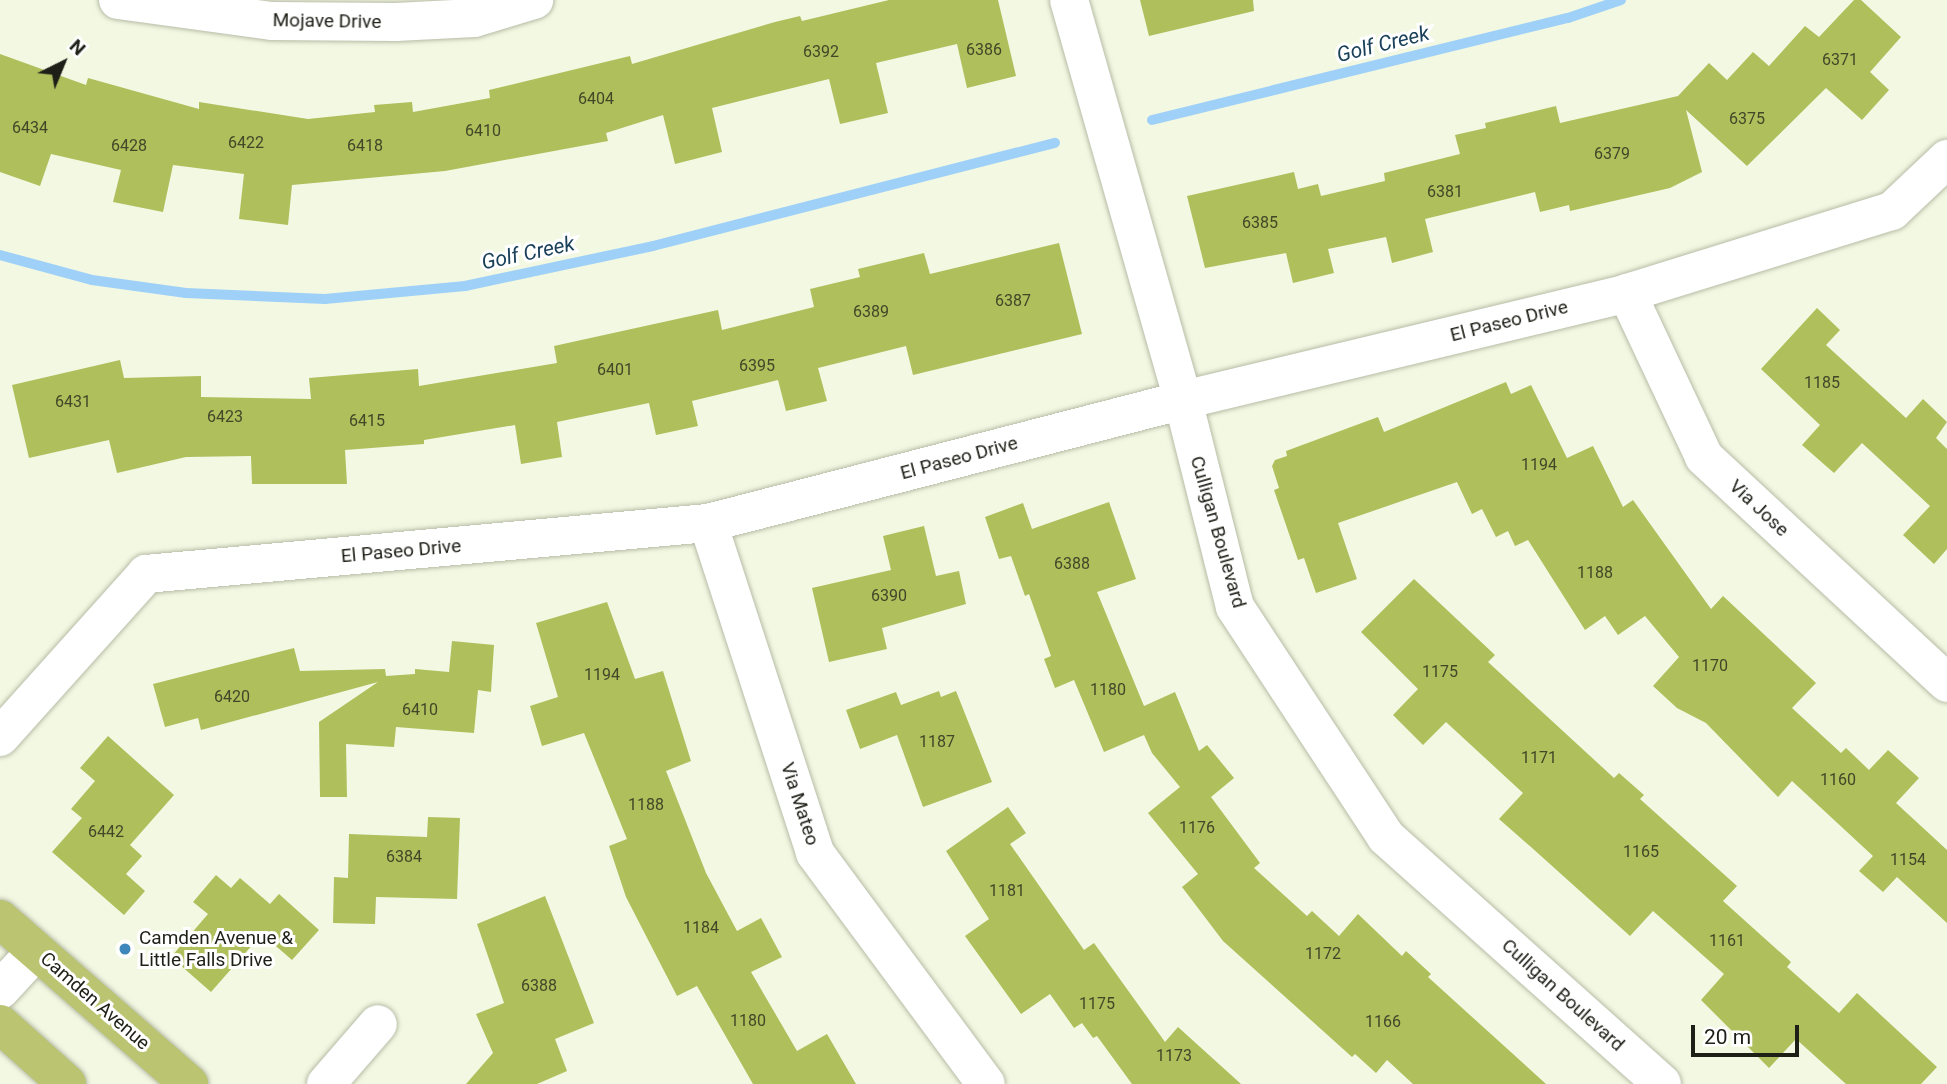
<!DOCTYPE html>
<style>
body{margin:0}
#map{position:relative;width:1947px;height:1084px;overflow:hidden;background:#f3f8e2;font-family:Roboto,sans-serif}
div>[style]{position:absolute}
.stream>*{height:10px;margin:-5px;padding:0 5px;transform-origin:5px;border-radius:5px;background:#9fd1f8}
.building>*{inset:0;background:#aebf5c}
.roads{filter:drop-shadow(0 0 2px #b7bca7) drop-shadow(0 0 2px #b7bca7)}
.minor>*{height:38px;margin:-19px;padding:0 19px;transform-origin:19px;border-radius:19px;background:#fff}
.major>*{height:38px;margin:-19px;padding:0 19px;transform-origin:19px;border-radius:19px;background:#bac471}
.dots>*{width:19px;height:19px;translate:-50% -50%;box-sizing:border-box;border:4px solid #fff;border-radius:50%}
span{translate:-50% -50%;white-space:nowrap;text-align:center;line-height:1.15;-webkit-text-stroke:6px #fff;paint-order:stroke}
.number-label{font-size:16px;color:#424728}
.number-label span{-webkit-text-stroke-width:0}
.street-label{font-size:19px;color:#1e1f17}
.poi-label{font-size:19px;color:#1e1f17}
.left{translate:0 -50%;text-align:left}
.water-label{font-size:21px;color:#1a405a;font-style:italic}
.north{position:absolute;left:28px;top:28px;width:70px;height:70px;-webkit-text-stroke:5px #fff;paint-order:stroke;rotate:43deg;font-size:19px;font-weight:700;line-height:28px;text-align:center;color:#1e1f17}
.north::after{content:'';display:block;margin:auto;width:24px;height:32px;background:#1e1f17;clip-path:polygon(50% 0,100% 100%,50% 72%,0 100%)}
.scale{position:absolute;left:1691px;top:1025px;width:108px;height:32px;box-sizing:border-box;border:4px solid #1e1f17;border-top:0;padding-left:9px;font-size:21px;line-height:24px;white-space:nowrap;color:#1e1f17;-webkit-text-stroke:5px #fff;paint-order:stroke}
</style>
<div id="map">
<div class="stream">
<div style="left:1152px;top:120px;width:428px;rotate:-13.8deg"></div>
<div style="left:1568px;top:18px;width:56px;rotate:-18.8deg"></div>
<div style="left:0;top:255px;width:95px;rotate:15.2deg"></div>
<div style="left:92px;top:280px;width:95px;rotate:7.9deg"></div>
<div style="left:186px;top:293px;width:139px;rotate:2.5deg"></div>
<div style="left:325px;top:299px;width:141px;rotate:-5.3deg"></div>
<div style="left:465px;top:286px;width:192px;rotate:-12deg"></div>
<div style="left:653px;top:246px;width:415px;rotate:-14.4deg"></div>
</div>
<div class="building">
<div style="clip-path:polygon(889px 0,998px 0,1016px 76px,967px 88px,957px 44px,876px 63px,888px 113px,840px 124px,829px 79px,712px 108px,722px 152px,675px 164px,663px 115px,606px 133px,608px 141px,445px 171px,292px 185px,288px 225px,239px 219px,244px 174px,173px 165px,163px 212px,113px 202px,121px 170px,51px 154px,40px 186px,0 172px,0 54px,86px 85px,88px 78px,199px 109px,199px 102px,308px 119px,375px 112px,374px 105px,412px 102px,413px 112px,490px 98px,489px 90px,630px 56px,632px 64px,775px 22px,800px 16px,802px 21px)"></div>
<div style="clip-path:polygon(1140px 0,1253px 0,1254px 11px,1149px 36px)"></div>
<div style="clip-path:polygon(1854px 0,1861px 0,1901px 37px,1870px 72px,1889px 90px,1862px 120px,1826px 88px,1747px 166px,1686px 110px,1702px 172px,1670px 188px,1570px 211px,1569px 205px,1540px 212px,1535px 192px,1425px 219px,1433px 252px,1392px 263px,1386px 237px,1328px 249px,1334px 273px,1293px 283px,1286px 253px,1205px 268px,1187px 196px,1294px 172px,1298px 189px,1318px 184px,1321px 196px,1385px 181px,1384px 173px,1460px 154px,1455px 135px,1486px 128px,1485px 123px,1556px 106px,1560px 123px,1678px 96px,1709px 63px,1727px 80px,1753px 52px,1769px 66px,1805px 26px,1819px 37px)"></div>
<div style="clip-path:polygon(1059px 243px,1082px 334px,913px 375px,906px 346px,818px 368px,827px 401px,786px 411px,778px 380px,692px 401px,698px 426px,656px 435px,649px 403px,557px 422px,562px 457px,521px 464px,515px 425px,424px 440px,424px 444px,345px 450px,347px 484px,252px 484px,251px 456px,186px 457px,117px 473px,109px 440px,29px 458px,12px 385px,120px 360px,124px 378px,201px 376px,201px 397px,311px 399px,309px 378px,418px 369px,419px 386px,557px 363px,554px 346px,718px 310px,722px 330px,814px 307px,810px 289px,860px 277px,858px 269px,924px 253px,930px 274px)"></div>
<div style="clip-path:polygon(1817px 308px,1840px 330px,1826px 345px,1906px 418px,1923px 399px,1947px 422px,1936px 438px,1947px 449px,1947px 549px,1934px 564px,1903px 535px,1930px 506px,1862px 443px,1834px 473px,1802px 445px,1820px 425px,1761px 369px)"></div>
<div style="clip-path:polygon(1506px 382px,1511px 394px,1531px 385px,1567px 458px,1593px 446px,1623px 507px,1633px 500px,1711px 609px,1723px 596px,1816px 683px,1792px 708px,1841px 753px,1846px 748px,1869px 770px,1888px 750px,1919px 778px,1896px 803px,1947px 850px,1947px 923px,1897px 877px,1883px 892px,1859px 871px,1873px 856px,1792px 781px,1778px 797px,1706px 723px,1677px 708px,1653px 686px,1679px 657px,1645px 616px,1618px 635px,1605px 616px,1585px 630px,1528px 540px,1515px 546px,1508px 531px,1496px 537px,1482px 509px,1472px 514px,1457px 482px,1338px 523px,1357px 579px,1316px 593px,1304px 558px,1298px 560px,1274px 490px,1279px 488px,1272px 466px,1275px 460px,1287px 456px,1286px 451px,1378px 417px,1384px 432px)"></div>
<div style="clip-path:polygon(1109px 502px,1136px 579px,1097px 592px,1144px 706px,1175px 692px,1199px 751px,1207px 745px,1234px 778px,1211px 797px,1260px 863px,1254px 868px,1307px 916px,1312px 911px,1339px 936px,1358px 914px,1402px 956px,1406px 951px,1431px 974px,1428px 977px,1546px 1084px,1413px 1084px,1387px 1060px,1376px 1073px,1355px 1054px,1352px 1057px,1223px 941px,1182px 887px,1198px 874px,1148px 813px,1180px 787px,1152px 753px,1144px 735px,1104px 752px,1074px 680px,1055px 688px,1044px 659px,1051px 656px,1029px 594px,1025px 596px,1011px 556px,999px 559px,985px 517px,1023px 503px,1032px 529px)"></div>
<div style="clip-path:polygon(924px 526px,936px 576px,959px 571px,966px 604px,882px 628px,887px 649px,829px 662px,812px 588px,891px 570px,883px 536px)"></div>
<div style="clip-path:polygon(1414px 579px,1495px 655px,1488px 662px,1614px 778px,1619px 773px,1644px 795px,1640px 799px,1737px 886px,1723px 901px,1791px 962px,1787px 967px,1839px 1013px,1857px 993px,1937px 1067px,1921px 1084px,1846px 1084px,1796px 1039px,1769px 1068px,1701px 1000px,1724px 974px,1653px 911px,1630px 936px,1531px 847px,1499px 819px,1523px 793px,1446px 722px,1423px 745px,1393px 715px,1418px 689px,1361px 632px)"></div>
<div style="clip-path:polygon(607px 602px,635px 679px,663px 671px,691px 761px,666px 771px,706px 873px,737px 931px,761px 918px,782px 957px,751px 972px,797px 1051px,827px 1034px,856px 1084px,753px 1084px,697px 986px,677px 996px,626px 897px,609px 846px,627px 839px,584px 733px,542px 746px,530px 706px,558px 697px,536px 623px)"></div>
<div style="clip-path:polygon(452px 641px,494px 645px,491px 692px,478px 690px,474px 733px,396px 727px,394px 747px,346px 744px,347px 797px,320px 797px,319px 722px,378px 682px,201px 730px,198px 718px,165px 727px,153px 684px,294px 648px,300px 671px,385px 669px,386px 676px,415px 674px,415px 669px,449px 672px)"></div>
<div style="clip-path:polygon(939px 691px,941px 697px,956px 691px,992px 782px,923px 807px,897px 735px,860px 749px,846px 710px,896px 692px,901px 705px)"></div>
<div style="clip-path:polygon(108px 736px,174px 795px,130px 845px,142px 856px,126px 874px,145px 891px,124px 915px,52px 852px,82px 818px,71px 809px,95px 781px,80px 768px)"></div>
<div style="clip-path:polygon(1008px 807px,1026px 833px,1010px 844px,1084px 950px,1094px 943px,1165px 1042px,1178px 1027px,1241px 1084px,1132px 1084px,1097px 1036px,1093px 1038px,1082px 1023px,1074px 1028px,1050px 994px,1021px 1014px,965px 936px,989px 919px,946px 851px)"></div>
<div style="clip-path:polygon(428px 817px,460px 818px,457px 899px,376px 897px,375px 924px,333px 923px,334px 877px,348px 878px,349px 834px,427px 837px)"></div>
<div style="clip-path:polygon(216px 875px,231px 888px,240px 878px,270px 904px,279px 894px,319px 930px,292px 960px,262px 934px,211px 992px,171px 957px,208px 914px,193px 902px)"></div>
<div style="clip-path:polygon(545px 896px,594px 1023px,555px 1039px,567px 1071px,537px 1084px,466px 1084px,493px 1053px,476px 1014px,504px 1003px,477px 924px)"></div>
</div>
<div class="roads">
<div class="minor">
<div style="left:118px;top:0;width:155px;rotate:7.8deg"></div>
<div style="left:272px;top:21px;width:124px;rotate:0.5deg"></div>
<div style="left:396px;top:22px;width:78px;rotate:-2.9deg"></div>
<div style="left:474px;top:18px;width:63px;rotate:-16.7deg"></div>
<div style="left:1069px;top:0;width:416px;rotate:74.1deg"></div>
<div style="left:1183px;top:400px;width:213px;rotate:75.9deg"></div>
<div style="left:1235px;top:607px;width:275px;rotate:56.7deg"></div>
<div style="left:1386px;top:837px;width:370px;rotate:41.8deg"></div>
<div style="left:1627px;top:293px;width:181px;rotate:64.8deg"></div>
<div style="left:1704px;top:457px;width:332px;rotate:42.9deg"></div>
<div style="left:708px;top:523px;width:347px;rotate:72deg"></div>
<div style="left:815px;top:853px;width:287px;rotate:53.5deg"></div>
<div style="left:0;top:737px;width:219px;rotate:-48.1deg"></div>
<div style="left:146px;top:574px;width:564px;rotate:-5.19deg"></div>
<div style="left:708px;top:523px;width:491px;rotate:-14.5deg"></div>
<div style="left:1183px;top:400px;width:457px;rotate:-13.5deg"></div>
<div style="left:1627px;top:293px;width:277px;rotate:-17.2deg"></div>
<div style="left:1892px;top:211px;width:76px;rotate:-43.4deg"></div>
<div style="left:0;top:990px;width:53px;rotate:-47.3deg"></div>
<div style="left:326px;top:1084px;width:79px;rotate:-49.1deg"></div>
</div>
<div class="major">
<div style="left:0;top:919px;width:251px;rotate:41.1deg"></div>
<div style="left:0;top:1024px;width:90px;rotate:41.8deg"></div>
</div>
</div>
<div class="dots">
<div style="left:125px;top:949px;background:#3d87bb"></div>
</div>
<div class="number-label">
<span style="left:984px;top:50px">6386</span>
<span style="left:821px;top:52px">6392</span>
<span style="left:1840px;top:60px">6371</span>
<span style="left:596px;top:99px">6404</span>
<span style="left:1747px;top:119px">6375</span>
<span style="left:30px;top:128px">6434</span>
<span style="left:483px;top:131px">6410</span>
<span style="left:246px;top:143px">6422</span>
<span style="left:129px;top:146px">6428</span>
<span style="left:365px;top:146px">6418</span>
<span style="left:1612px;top:154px">6379</span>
<span style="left:1445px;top:192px">6381</span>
<span style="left:1260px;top:223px">6385</span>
<span style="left:1013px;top:301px">6387</span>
<span style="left:871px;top:312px">6389</span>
<span style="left:757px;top:366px">6395</span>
<span style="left:615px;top:370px">6401</span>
<span style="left:1822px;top:383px">1185</span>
<span style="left:73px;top:402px">6431</span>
<span style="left:225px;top:417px">6423</span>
<span style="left:367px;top:421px">6415</span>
<span style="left:1539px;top:465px">1194</span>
<span style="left:1072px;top:564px">6388</span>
<span style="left:1595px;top:573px">1188</span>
<span style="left:889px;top:596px">6390</span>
<span style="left:1710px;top:666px">1170</span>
<span style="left:1440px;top:672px">1175</span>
<span style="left:602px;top:675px">1194</span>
<span style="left:1108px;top:690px">1180</span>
<span style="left:232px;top:697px">6420</span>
<span style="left:420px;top:710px">6410</span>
<span style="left:937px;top:742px">1187</span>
<span style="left:1539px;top:758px">1171</span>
<span style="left:1838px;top:780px">1160</span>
<span style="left:646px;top:805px">1188</span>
<span style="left:1197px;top:828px">1176</span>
<span style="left:106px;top:832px">6442</span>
<span style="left:1641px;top:852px">1165</span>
<span style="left:404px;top:857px">6384</span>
<span style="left:1908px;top:860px">1154</span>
<span style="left:1007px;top:891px">1181</span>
<span style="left:701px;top:928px">1184</span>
<span style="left:1727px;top:941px">1161</span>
<span style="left:1323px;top:954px">1172</span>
<span style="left:539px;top:986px">6388</span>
<span style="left:1097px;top:1004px">1175</span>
<span style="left:748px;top:1021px">1180</span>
<span style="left:1383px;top:1022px">1166</span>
<span style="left:1174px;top:1056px">1173</span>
</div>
<div class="street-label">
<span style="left:327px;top:21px;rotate:1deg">Mojave Drive</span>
<span style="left:1509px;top:321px;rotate:-14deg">El Paseo Drive</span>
<span style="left:959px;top:458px;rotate:-15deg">El Paseo Drive</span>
<span style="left:1759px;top:508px;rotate:43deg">Via Jose</span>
<span style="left:1218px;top:532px;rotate:74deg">Culligan Boulevard</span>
<span style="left:401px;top:551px;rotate:-5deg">El Paseo Drive</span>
<span style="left:800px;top:804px;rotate:72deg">Via Mateo</span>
<span style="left:1563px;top:995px;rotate:42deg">Culligan Boulevard</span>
<span style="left:95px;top:1001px;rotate:41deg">Camden Avenue</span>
</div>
<div class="poi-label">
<span class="left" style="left:139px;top:949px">Camden Avenue &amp;<br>Little Falls Drive</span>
</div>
<div class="water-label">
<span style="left:1383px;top:44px;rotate:-14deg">Golf Creek</span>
<span style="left:528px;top:253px;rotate:-12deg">Golf Creek</span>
</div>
<div class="north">N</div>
<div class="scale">20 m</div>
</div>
